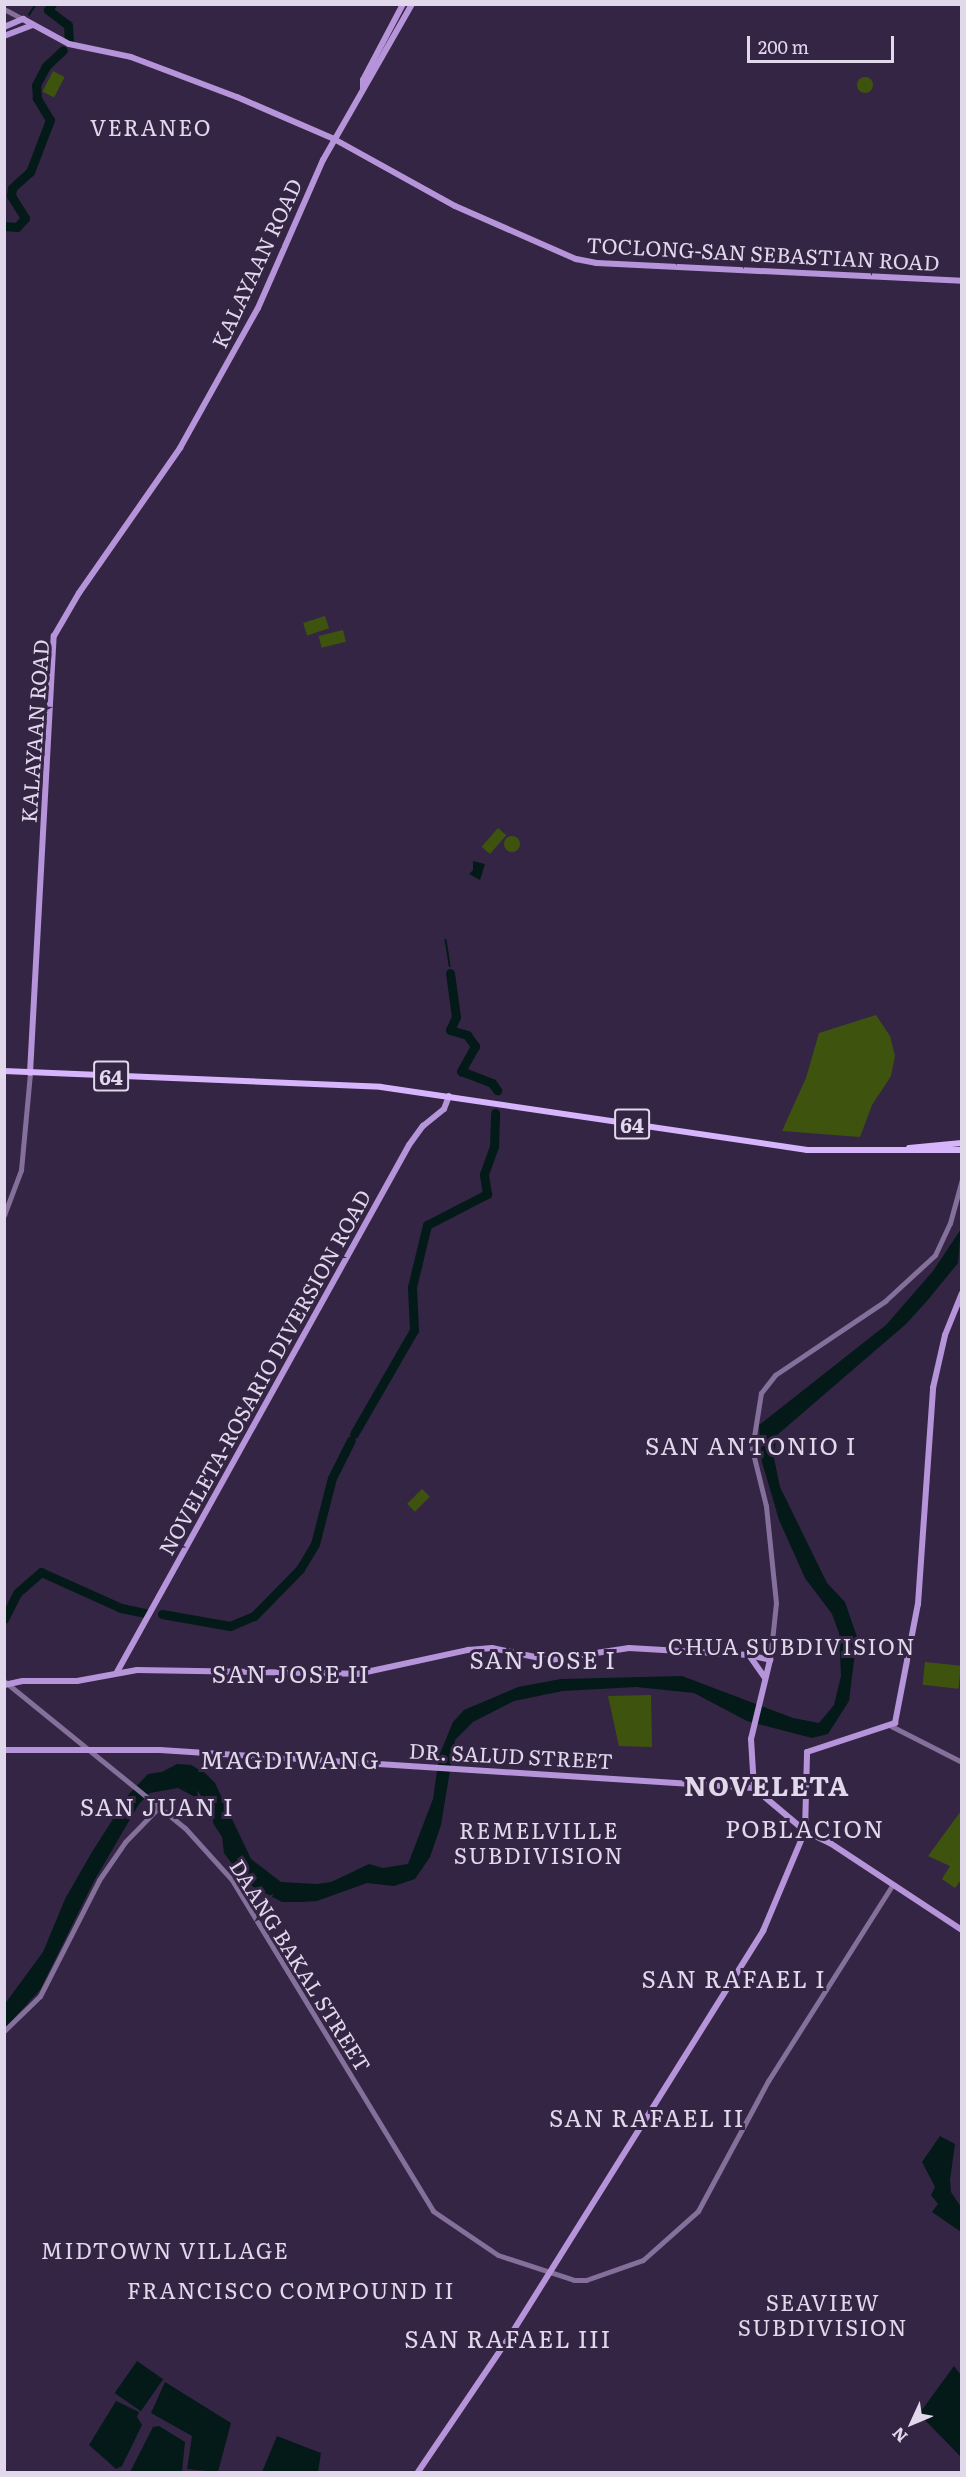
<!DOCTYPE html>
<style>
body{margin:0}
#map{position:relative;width:966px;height:2477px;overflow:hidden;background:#352544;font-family:Literata,serif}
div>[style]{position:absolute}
.green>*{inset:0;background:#3e540e;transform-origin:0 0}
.round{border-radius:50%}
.water>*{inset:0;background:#031a18;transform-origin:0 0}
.stream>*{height:1.5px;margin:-0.75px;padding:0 0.75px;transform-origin:0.75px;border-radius:0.75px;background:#031a18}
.river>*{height:9px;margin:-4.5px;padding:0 4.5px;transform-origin:4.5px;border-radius:4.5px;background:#031a18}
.tertiary>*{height:5px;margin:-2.5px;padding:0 2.5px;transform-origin:2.5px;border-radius:2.5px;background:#84709a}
.secondary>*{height:6px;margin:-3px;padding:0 3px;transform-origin:3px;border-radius:3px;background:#b594d9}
.primary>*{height:6px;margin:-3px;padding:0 3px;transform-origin:3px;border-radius:3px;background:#d7b5fc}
span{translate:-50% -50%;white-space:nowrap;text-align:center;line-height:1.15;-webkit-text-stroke:6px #352544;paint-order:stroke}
.shield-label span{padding:2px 4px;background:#352544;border:2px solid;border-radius:4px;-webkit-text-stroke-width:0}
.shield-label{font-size:20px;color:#e1d8ec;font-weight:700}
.street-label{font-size:21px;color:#e1d8ec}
.neighbourhood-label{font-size:22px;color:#e1d8ec;letter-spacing:1.5px}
.quarter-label{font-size:24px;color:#e1d8ec;letter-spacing:1.5px}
.district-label{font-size:27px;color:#e1d8ec;font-weight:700;letter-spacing:1.5px}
.frame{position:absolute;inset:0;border:6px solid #e1d8ec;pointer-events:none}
.north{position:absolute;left:882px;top:2393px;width:60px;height:60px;-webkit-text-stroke:4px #352544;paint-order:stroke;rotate:226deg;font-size:16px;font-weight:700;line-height:24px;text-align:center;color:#e1d8ec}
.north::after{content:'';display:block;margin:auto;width:21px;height:27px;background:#e1d8ec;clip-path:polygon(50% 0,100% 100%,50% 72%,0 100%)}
.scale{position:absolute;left:747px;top:36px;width:147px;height:27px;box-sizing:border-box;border:3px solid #e1d8ec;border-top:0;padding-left:8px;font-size:18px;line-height:21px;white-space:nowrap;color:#e1d8ec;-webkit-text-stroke:4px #352544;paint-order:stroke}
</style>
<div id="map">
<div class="green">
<div style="left:53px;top:71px;width:13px;height:23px;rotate:27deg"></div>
<div class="round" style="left:857px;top:77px;width:16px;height:16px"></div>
<div style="left:325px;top:616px;width:13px;height:23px;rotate:72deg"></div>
<div style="left:343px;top:630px;width:12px;height:25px;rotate:76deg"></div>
<div style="left:498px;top:828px;width:11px;height:25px;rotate:41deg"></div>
<div class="round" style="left:504px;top:836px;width:16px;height:16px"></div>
<div style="clip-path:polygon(876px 1015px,890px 1036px,895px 1056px,891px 1076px,872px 1105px,860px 1137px,782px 1131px,806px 1078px,819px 1033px)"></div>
<div style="left:422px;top:1489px;width:11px;height:21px;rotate:45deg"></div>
<div style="left:925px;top:1662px;width:36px;height:23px;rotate:6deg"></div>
<div style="clip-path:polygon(651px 1695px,652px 1747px,619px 1746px,608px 1696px)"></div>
<div style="clip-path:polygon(961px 1811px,961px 1880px,955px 1888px,942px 1879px,950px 1866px,928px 1856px)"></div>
</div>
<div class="water">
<div style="clip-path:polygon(473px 861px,485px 864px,480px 880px,469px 874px,473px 870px)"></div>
<div style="clip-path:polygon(961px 1229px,958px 1263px,927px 1301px,906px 1324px,776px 1436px,774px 1458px,780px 1487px,827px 1583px,845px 1602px,857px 1637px,849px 1701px,828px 1734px,812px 1738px,747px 1721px,694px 1693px,636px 1687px,563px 1691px,514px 1701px,473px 1722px,455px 1740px,441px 1825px,430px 1857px,415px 1879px,394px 1886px,367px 1883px,317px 1901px,301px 1902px,282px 1902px,246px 1883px,224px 1853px,222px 1837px,197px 1798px,178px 1788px,150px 1793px,139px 1804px,94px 1881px,40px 1990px,5px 2028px,4px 2005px,43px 1952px,65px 1899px,92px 1852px,129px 1794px,148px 1774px,162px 1772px,177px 1764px,191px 1765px,205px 1773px,215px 1783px,251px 1859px,281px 1882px,317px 1884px,331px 1882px,369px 1864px,383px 1868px,408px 1864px,433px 1799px,439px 1756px,453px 1722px,464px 1710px,518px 1687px,561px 1679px,682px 1676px,793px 1718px,819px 1723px,834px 1705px,841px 1676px,839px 1633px,832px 1614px,805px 1578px,779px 1520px,762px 1462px,759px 1425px,886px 1325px,933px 1271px)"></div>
<div style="clip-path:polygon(940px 2136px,955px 2144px,950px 2180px,951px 2192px,961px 2207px,961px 2232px,932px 2212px,938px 2204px,931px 2195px,935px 2187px,922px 2162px)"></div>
<div style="left:137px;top:2361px;width:32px;height:39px;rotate:35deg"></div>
<div style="clip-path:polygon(954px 2366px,961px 2375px,961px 2457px,919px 2414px)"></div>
<div style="clip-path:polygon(165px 2382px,231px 2423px,218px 2472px,187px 2469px,192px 2436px,151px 2413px)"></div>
<div style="clip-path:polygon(116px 2401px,139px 2412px,137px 2417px,142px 2425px,122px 2466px,116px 2469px,89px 2445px)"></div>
<div style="clip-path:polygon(159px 2426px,185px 2442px,182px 2472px,130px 2472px,153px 2427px)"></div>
<div style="clip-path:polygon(277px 2436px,321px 2453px,318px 2472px,262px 2472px)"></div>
</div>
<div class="stream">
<div style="left:29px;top:15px;width:13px;rotate:-58deg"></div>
<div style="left:446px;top:940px;width:26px;rotate:81deg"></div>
<div style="left:497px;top:1092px;width:2px;rotate:-90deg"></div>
</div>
<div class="river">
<div style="left:52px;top:4px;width:7px;rotate:124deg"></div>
<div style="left:48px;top:10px;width:25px;rotate:37deg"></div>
<div style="left:68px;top:25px;width:17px;rotate:87deg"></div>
<div style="left:4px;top:226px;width:13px;rotate:4deg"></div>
<div style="left:17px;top:227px;width:12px;rotate:-48deg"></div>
<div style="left:25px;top:218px;width:26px;rotate:-122deg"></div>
<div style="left:11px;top:196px;width:8px;rotate:-83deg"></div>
<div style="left:12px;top:188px;width:24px;rotate:-42deg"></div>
<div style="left:30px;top:172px;width:56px;rotate:-69deg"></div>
<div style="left:50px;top:120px;width:26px;rotate:-121deg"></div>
<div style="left:37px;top:98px;width:13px;rotate:-94deg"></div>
<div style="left:36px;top:85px;width:21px;rotate:-62deg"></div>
<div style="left:46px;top:66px;width:23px;rotate:-43deg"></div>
<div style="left:450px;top:973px;width:44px;rotate:82.2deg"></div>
<div style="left:456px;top:1017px;width:14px;rotate:115deg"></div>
<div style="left:450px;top:1030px;width:18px;rotate:16deg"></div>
<div style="left:467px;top:1035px;width:14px;rotate:54deg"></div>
<div style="left:475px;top:1046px;width:29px;rotate:119deg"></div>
<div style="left:461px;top:1071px;width:33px;rotate:21deg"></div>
<div style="left:492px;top:1083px;width:9px;rotate:54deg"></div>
<div style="left:354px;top:1434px;width:120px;rotate:-60deg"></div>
<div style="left:414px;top:1330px;width:43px;rotate:-92.7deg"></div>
<div style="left:412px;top:1287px;width:64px;rotate:-76.4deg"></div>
<div style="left:427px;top:1225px;width:68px;rotate:-27.3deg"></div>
<div style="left:487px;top:1194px;width:20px;rotate:-99deg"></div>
<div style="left:484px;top:1174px;width:30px;rotate:-70deg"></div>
<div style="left:494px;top:1146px;width:33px;rotate:-88deg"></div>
<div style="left:162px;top:1614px;width:69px;rotate:10deg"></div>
<div style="left:230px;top:1626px;width:26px;rotate:-23deg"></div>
<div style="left:254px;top:1616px;width:66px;rotate:-45.6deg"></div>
<div style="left:300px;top:1569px;width:29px;rotate:-59deg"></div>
<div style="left:315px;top:1544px;width:68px;rotate:-75.6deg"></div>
<div style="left:332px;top:1478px;width:42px;rotate:-63.4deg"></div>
<div style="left:4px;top:1619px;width:29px;rotate:-63deg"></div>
<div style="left:17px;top:1593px;width:32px;rotate:-41deg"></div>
<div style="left:41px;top:1572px;width:88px;rotate:24.2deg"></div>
<div style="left:121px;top:1608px;width:25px;rotate:12deg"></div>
</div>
<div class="tertiary">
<div style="left:4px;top:9px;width:21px;rotate:28deg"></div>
<div style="left:4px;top:1215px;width:48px;rotate:-69.3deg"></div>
<div style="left:21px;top:1170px;width:97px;rotate:-84.7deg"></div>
<div style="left:770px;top:1660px;width:57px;rotate:-84deg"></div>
<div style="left:776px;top:1603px;width:98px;rotate:-95.9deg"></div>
<div style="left:766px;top:1506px;width:59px;rotate:-103.8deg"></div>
<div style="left:752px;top:1449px;width:57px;rotate:-80.9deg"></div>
<div style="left:761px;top:1393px;width:23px;rotate:-52deg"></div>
<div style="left:775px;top:1375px;width:133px;rotate:-33.9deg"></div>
<div style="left:885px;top:1301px;width:68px;rotate:-42.6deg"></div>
<div style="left:935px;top:1255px;width:35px;rotate:-65deg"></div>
<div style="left:950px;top:1223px;width:46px;rotate:-74.7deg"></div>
<div style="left:4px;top:1681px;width:233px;rotate:39.1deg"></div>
<div style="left:185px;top:1828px;width:70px;rotate:47.9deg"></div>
<div style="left:232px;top:1880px;width:387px;rotate:58.7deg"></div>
<div style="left:433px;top:2211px;width:78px;rotate:34.1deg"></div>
<div style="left:498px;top:2255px;width:80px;rotate:18.2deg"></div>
<div style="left:574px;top:2280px;width:12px"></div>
<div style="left:586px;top:2280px;width:60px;rotate:-19.3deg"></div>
<div style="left:643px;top:2260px;width:74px;rotate:-41.7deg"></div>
<div style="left:698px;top:2211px;width:148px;rotate:-61.7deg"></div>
<div style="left:768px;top:2081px;width:233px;rotate:-57.6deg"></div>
<div style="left:891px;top:1726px;width:80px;rotate:26.9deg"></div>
<div style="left:4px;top:2031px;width:50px;rotate:-44.2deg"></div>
<div style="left:40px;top:1996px;width:130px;rotate:-63deg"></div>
<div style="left:99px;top:1880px;width:46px;rotate:-55.6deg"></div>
<div style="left:125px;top:1842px;width:49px;rotate:-45.8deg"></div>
</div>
<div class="secondary">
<div style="left:4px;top:27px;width:21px;rotate:-23deg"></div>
<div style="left:23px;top:19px;width:52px;rotate:28.5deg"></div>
<div style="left:69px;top:44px;width:63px;rotate:11.8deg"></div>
<div style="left:131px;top:57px;width:113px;rotate:20.7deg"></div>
<div style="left:237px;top:97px;width:106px;rotate:23.4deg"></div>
<div style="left:334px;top:139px;width:138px;rotate:29deg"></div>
<div style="left:455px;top:206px;width:132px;rotate:23.7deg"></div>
<div style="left:576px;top:259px;width:21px;rotate:11deg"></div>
<div style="left:597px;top:263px;width:365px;rotate:2.8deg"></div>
<div style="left:4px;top:36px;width:30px;rotate:-21deg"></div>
<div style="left:363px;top:88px;width:8px;rotate:-90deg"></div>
<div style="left:363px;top:80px;width:86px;rotate:-62.2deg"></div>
<div style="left:30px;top:1073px;width:438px;rotate:-86.9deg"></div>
<div style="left:54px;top:636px;width:50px;rotate:-59.8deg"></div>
<div style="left:79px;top:593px;width:177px;rotate:-55.1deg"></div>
<div style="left:180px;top:448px;width:160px;rotate:-60.9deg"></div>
<div style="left:258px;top:308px;width:162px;rotate:-66.3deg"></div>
<div style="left:323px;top:160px;width:180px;rotate:-60.3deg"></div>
<div style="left:749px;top:1655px;width:28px;rotate:55deg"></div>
<div style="left:117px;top:1672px;width:602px;rotate:-61.01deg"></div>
<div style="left:409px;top:1145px;width:24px;rotate:-54deg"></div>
<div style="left:423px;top:1126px;width:27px;rotate:-39deg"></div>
<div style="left:444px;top:1109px;width:14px;rotate:-69deg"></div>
<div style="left:4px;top:1685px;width:19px;rotate:-12deg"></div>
<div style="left:23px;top:1681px;width:54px"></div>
<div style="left:77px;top:1681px;width:61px;rotate:-10.4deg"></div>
<div style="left:137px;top:1670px;width:220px;rotate:1deg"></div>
<div style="left:357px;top:1674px;width:114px;rotate:-12.2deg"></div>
<div style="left:468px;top:1650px;width:24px;rotate:-5deg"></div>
<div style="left:492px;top:1648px;width:59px;rotate:11.7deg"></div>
<div style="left:550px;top:1660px;width:80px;rotate:-8.6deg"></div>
<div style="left:629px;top:1648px;width:120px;rotate:3.3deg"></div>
<div style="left:749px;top:1655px;width:22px;rotate:13deg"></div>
<div style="left:770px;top:1660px;width:81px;rotate:103.5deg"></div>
<div style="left:751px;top:1739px;width:49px;rotate:86.5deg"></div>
<div style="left:4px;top:1750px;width:156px"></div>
<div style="left:160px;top:1750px;width:595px;rotate:3.66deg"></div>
<div style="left:754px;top:1788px;width:67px;rotate:40.1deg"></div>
<div style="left:805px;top:1831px;width:28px;rotate:26deg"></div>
<div style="left:830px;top:1843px;width:158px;rotate:33.4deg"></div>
<div style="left:418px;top:2472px;width:164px;rotate:-55.9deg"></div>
<div style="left:510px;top:2336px;width:478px;rotate:-58deg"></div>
<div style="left:763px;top:1931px;width:108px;rotate:-67.2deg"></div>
<div style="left:805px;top:1831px;width:79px;rotate:-88.5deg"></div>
<div style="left:807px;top:1752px;width:93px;rotate:-18.2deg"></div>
<div style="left:895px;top:1723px;width:121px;rotate:-79.1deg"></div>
<div style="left:918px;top:1604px;width:217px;rotate:-86deg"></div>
<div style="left:933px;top:1388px;width:54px;rotate:-77.2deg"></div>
<div style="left:945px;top:1335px;width:45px;rotate:-68deg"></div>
</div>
<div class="primary">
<div style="left:4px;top:1071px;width:377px;rotate:2.4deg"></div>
<div style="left:381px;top:1087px;width:431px;rotate:8.4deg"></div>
<div style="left:807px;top:1150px;width:155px"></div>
<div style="left:909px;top:1148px;width:53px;rotate:-5.4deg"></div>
</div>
<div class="shield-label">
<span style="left:111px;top:1076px">64</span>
<span style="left:632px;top:1124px">64</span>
</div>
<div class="street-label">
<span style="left:763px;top:253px;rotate:3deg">TOCLONG-SAN SEBASTIAN ROAD</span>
<span style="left:256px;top:263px;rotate:-65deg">KALAYAAN ROAD</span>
<span style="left:34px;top:731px;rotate:-86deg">KALAYAAN ROAD</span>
<span style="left:264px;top:1372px;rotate:-61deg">NOVELETA-ROSARIO DIVERSION ROAD</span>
<span style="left:511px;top:1755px;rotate:3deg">DR. SALUD STREET</span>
<span style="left:301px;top:1965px;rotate:58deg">DAANG BAKAL STREET</span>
</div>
<div class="neighbourhood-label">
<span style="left:151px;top:127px">VERANEO</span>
<span style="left:792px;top:1646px">CHUA SUBDIVISION</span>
<span style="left:539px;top:1842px">REMELVILLE<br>SUBDIVISION</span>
<span style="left:165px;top:2250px">MIDTOWN VILLAGE</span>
<span style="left:291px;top:2290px">FRANCISCO COMPOUND II</span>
<span style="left:823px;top:2314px">SEAVIEW<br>SUBDIVISION</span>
</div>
<div class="quarter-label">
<span style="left:751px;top:1445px">SAN ANTONIO I</span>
<span style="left:543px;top:1659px">SAN JOSE I</span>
<span style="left:291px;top:1673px">SAN JOSE II</span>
<span style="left:290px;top:1759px">MAGDIWANG</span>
<span style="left:157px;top:1806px">SAN JUAN I</span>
<span style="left:805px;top:1828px">POBLACION</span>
<span style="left:734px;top:1978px">SAN RAFAEL I</span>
<span style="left:647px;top:2117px">SAN RAFAEL II</span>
<span style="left:508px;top:2338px">SAN RAFAEL III</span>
</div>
<div class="district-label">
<span style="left:767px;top:1785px">NOVELETA</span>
</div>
<div class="frame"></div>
<div class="north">N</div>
<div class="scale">200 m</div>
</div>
